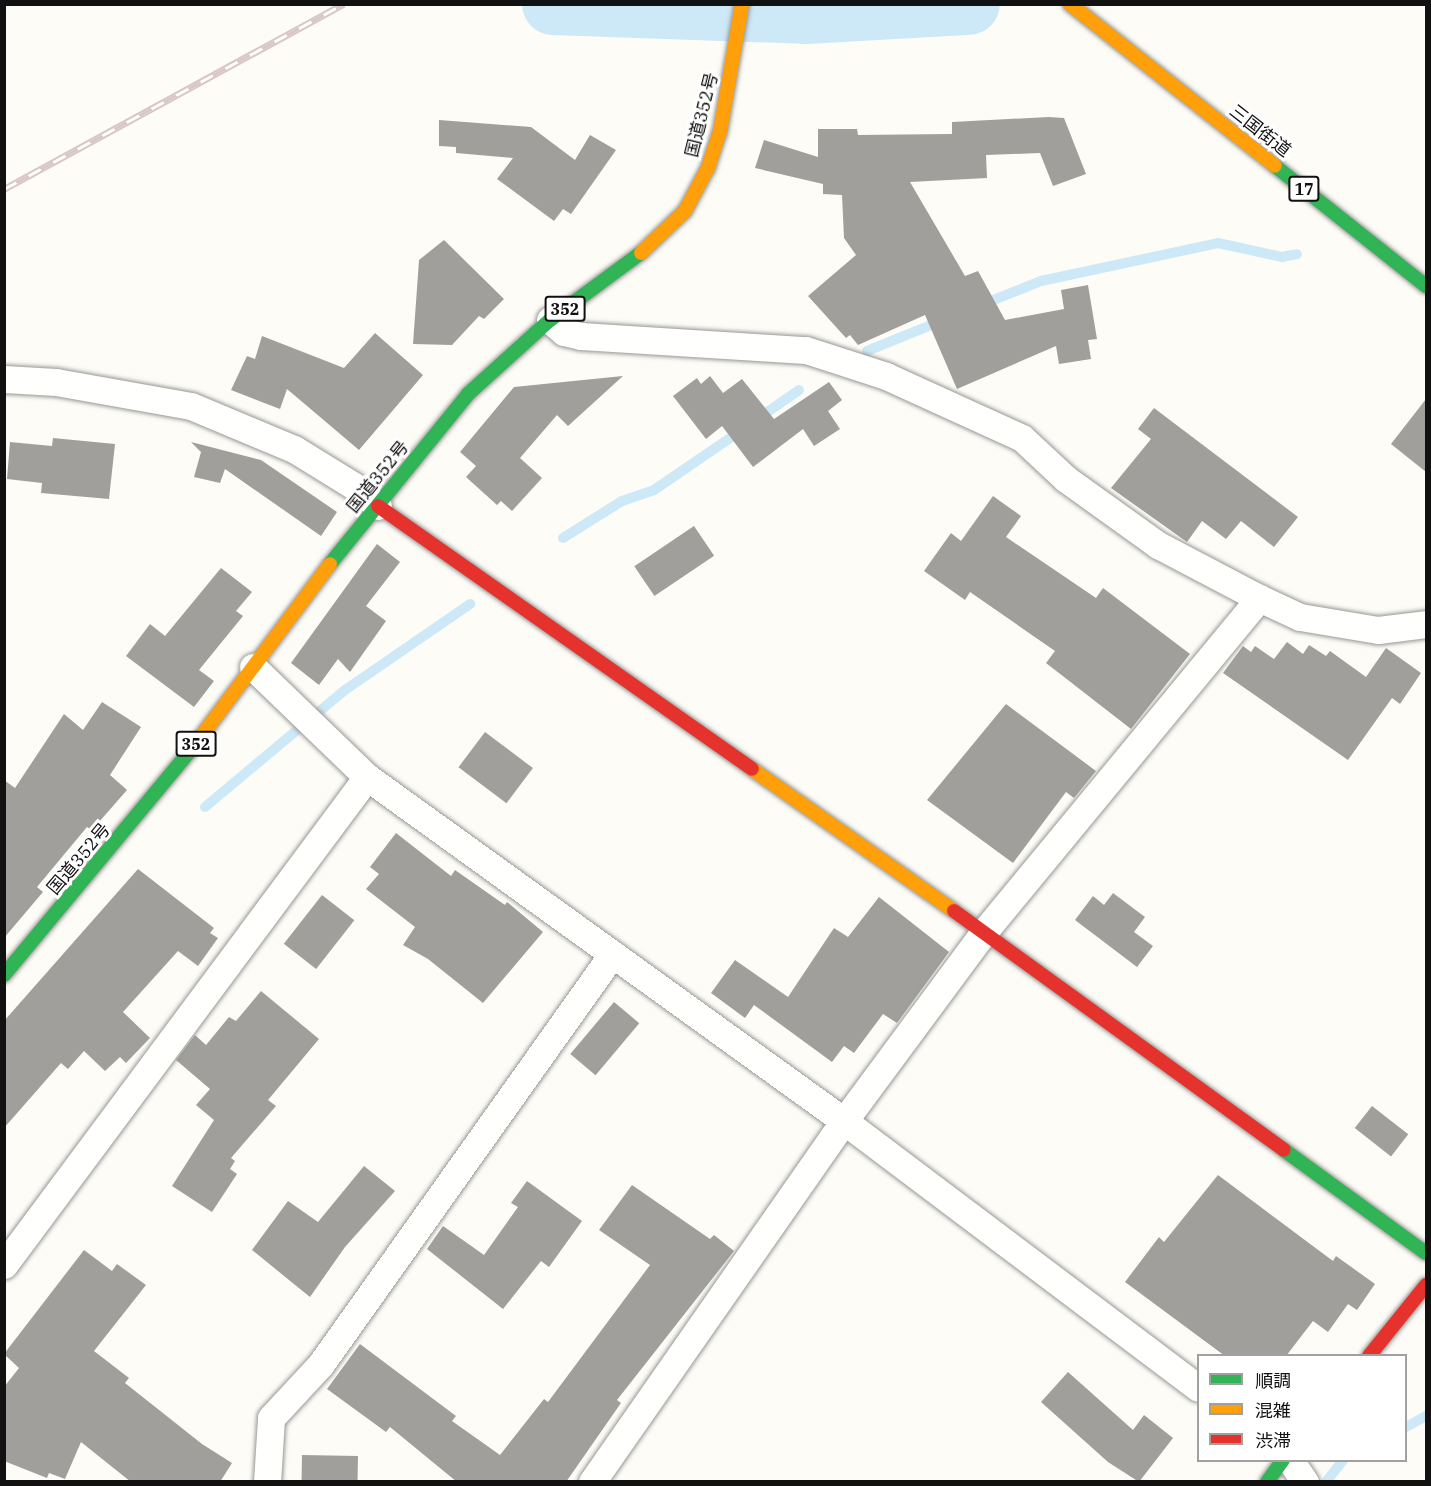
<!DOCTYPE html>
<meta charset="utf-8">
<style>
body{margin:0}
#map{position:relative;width:1431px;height:1486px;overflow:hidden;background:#fdfcf7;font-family:"IBM Plex Serif","Noto Sans JP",serif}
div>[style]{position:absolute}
.stream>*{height:10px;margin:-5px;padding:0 5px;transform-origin:5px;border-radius:5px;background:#cde8f7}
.river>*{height:62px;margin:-31px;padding:0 31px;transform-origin:31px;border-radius:31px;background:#cde8f7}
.building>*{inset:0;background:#a19f9c;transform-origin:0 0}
.roads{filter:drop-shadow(0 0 2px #979795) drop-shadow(0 0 2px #979795)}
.street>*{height:27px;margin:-13.5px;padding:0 13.5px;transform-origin:13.5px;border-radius:13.5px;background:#fffffe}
.fast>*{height:14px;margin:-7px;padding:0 7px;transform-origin:7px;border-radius:7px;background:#30b455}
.slow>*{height:14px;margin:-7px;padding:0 7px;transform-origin:7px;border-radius:7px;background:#ff9f0a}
.jam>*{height:14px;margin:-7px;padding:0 7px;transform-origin:7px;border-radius:7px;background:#e5322d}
.rail>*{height:7px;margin-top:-3.5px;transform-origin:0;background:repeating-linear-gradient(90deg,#fff 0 14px,#d9c6c7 0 28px);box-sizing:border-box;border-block:2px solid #d9c6c7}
span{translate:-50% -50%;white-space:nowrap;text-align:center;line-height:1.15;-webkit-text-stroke:6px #fff;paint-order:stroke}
.shield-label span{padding:2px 4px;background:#fff;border:2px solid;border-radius:4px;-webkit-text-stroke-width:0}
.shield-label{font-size:16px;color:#111;font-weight:700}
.street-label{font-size:18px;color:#111}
.frame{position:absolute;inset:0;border:6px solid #111;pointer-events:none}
.legend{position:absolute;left:1197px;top:1354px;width:210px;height:108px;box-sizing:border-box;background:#fff;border:2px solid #a0a0a0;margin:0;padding:8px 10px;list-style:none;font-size:18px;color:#111}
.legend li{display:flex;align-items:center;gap:12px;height:30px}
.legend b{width:30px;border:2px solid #a0a0a0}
</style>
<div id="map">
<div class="stream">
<div style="left:981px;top:305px;width:65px;rotate:-21.8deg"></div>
<div style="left:1041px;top:281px;width:181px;rotate:-12.1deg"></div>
<div style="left:1218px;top:243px;width:66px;rotate:12.3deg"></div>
<div style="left:1282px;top:257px;width:15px;rotate:-11deg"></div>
<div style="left:867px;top:351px;width:80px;rotate:-22.1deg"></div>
<div style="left:757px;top:419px;width:51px;rotate:-34.6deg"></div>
<div style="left:563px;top:538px;width:70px;rotate:-32.1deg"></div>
<div style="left:622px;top:501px;width:34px;rotate:-19deg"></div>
<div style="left:654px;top:490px;width:107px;rotate:-34.3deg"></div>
<div style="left:205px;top:807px;width:182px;rotate:-39.9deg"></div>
<div style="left:345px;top:690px;width:152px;rotate:-34.5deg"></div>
<div style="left:1406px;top:1427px;width:23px;rotate:-29deg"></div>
<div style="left:1326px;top:1482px;width:28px;rotate:-52deg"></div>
</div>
<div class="river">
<div style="left:553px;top:4px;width:253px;rotate:2deg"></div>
<div style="left:806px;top:13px;width:163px;rotate:-3.2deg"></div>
</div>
<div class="building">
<div style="clip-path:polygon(1049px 117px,1064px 118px,1086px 174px,1053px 186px,1040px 153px,986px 155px,987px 178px,910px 182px,965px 276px,978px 271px,1005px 320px,1064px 309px,1061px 290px,1088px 285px,1097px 339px,1088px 340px,1091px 359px,1059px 364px,1056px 346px,957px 389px,925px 315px,858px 345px,850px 335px,846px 338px,808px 296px,856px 255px,844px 238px,842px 195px,823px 194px,823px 184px,755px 168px,764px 140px,818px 157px,818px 129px,857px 129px,858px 135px,952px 134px,952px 122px)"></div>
<div style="clip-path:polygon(439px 120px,531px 127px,575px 160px,590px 135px,616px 150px,571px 214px,563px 209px,554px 221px,497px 179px,513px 158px,456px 153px,456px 147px,439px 146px)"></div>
<div style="clip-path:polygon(444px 240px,504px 299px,484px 319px,479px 316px,452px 345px,413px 344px,419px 260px)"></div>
<div style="clip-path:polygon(375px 333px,423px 375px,359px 450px,287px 389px,280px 409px,231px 390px,247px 356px,255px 359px,262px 336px,344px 368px)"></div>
<div style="clip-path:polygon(623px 376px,568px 426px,557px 415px,520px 458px,542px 478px,512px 511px,501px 501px,497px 505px,466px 477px,476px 466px,460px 452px,514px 387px)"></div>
<div style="clip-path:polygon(710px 376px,723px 393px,742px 379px,774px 419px,829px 382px,842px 400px,828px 411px,840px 429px,814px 446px,803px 429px,753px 467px,722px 426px,706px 439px,673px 396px,697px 378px,701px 384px)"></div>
<div style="clip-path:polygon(1426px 399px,1426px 472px,1391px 444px)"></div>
<div style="clip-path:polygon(1154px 408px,1298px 517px,1274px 547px,1241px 521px,1226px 539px,1202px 521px,1187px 542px,1111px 488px,1151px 439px,1138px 429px)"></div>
<div style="clip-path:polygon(53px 438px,115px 444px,109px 499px,41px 493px,42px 483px,7px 479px,10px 442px,52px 446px)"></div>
<div style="clip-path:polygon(191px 442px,261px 460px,337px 512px,321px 536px,225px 469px,220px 483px,194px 477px,201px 452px)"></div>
<div style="clip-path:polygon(993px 496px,1021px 516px,1006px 537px,1096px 598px,1103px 588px,1190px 654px,1131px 729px,1046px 663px,1055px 651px,970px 592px,965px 600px,924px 571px,951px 533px,961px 541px)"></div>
<div style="left:694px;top:526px;width:36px;height:72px;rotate:56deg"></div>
<div style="clip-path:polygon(377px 544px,400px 562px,366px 606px,386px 621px,350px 672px,338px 659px,319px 685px,291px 663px)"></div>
<div style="clip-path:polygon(221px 568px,252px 592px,236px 611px,243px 616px,199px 670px,214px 681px,194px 707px,126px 656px,150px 624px,165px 636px)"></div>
<div style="clip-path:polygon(1287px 642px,1303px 654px,1309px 645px,1326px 656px,1330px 651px,1366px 677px,1386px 648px,1421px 673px,1400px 704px,1392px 698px,1348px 760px,1223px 673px,1243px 646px,1251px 652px,1255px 646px,1274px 659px)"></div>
<div style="clip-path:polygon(102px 702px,141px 727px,110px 775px,127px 790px,92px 830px,87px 827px,37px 887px,43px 892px,4px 938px,4px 780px,15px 788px,64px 714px,83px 730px)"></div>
<div style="clip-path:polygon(1006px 704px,1096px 771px,1074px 798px,1066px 792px,1013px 863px,927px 800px)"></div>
<div style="left:485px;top:732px;width:60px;height:44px;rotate:37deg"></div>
<div style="clip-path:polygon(396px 833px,451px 876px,455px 870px,505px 905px,507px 902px,543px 932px,483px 1003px,428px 959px,403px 945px,415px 927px,366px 889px,379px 874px,370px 867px)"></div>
<div style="clip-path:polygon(138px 869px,214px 928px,210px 933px,218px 938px,198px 966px,178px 951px,123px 1012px,150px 1038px,126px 1063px,120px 1057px,105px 1071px,84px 1051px,68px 1069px,61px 1063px,4px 1128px,4px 1021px)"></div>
<div style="clip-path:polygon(1113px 893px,1145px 917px,1134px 932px,1153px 946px,1137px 967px,1075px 920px,1093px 896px,1104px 905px)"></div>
<div style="left:322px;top:895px;width:41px;height:62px;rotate:38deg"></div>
<div style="clip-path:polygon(879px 897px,949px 952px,897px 1023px,883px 1014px,854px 1053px,844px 1046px,832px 1062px,754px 1005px,745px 1018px,711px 993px,735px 960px,788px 997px,834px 928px,848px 937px)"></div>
<div style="clip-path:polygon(261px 991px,319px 1039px,268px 1100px,276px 1106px,231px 1158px,235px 1161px,230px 1169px,237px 1174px,212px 1212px,172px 1186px,214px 1120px,196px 1105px,210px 1089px,176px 1060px,195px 1035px,206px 1045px,229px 1017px,236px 1021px)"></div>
<div style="left:614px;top:1002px;width:33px;height:68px;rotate:40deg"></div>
<div style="left:1372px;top:1106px;width:46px;height:28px;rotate:38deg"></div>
<div style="clip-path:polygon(364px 1166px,395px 1191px,345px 1247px,310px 1297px,252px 1250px,288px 1201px,318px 1222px)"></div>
<div style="clip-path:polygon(1218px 1175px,1333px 1261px,1336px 1256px,1375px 1284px,1357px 1310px,1348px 1304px,1328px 1332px,1313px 1321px,1286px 1356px,1225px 1356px,1125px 1282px,1159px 1237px,1164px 1242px)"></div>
<div style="clip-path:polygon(527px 1181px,582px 1221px,549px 1267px,541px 1261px,503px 1309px,427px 1249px,443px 1226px,484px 1255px,518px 1207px,511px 1203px)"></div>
<div style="clip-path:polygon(632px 1185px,710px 1239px,714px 1235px,734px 1251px,617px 1400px,621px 1403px,566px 1482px,457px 1482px,390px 1427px,386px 1432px,327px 1389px,360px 1344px,456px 1416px,452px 1421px,500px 1455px,544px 1399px,548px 1402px,650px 1265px,599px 1230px)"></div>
<div style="clip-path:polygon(84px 1250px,112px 1271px,117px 1264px,146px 1285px,94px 1351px,129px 1378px,125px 1383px,202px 1444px,232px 1463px,220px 1482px,131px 1482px,81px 1442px,65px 1479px,49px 1473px,47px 1478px,4px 1461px,4px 1387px,19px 1368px,4px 1354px)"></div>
<div style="clip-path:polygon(1068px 1372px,1133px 1430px,1144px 1415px,1173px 1438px,1139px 1482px,1108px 1462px,1041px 1402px)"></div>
<div style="left:302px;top:1455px;width:56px;height:27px;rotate:1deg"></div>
</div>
<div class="roads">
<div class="street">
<div style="left:550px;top:320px;width:18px;rotate:41deg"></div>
<div style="left:564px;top:332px;width:17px;rotate:13deg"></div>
<div style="left:581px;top:336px;width:225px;rotate:3.6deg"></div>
<div style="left:806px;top:350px;width:84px;rotate:18deg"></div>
<div style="left:886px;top:376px;width:149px;rotate:24.5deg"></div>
<div style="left:1022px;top:438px;width:60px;rotate:43deg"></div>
<div style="left:1066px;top:479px;width:113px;rotate:35.7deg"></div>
<div style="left:1158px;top:545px;width:114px;rotate:27.7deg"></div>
<div style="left:1259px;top:598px;width:45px;rotate:24.9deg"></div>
<div style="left:1300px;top:617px;width:79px;rotate:9.5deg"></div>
<div style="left:1378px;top:630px;width:48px;rotate:-7.1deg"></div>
<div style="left:4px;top:379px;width:52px;rotate:3.3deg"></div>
<div style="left:56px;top:382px;width:137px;rotate:10.1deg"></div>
<div style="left:191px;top:406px;width:112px;rotate:22.7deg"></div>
<div style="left:294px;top:449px;width:70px;rotate:31.7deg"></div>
<div style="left:354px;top:486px;width:31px;rotate:40deg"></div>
<div style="left:253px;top:667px;width:158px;rotate:44deg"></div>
<div style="left:367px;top:777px;width:588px;rotate:35.8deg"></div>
<div style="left:844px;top:1121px;width:443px;rotate:37deg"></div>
<div style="left:4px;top:1265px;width:608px;rotate:-53.36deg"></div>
<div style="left:1290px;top:1460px;width:27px;rotate:56deg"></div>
<div style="left:267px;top:1482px;width:64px;rotate:-86.4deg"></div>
<div style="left:271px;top:1418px;width:74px;rotate:-47.2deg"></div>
<div style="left:321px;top:1364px;width:501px;rotate:-54.6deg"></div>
<div style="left:592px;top:1482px;width:440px;rotate:-55.1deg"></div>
<div style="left:844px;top:1121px;width:235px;rotate:-53.5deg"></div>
<div style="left:984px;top:932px;width:433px;rotate:-50.5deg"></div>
</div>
<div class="fast">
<div style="left:1275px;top:166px;width:193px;rotate:38.5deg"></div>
<div style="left:330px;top:564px;width:219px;rotate:-50.9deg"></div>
<div style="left:468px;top:394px;width:110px;rotate:-42.1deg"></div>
<div style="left:550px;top:320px;width:113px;rotate:-36.4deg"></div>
<div style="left:4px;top:975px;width:293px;rotate:-50.3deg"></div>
<div style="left:1284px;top:1150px;width:175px;rotate:36deg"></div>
<div style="left:1267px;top:1482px;width:27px;rotate:-54deg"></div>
</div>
<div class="slow">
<div style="left:1070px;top:4px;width:261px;rotate:38.3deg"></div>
<div style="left:641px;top:253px;width:61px;rotate:-43.7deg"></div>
<div style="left:685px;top:211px;width:49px;rotate:-61.9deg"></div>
<div style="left:708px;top:168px;width:38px;rotate:-72deg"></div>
<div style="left:720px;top:132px;width:130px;rotate:-80.2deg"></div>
<div style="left:191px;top:750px;width:232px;rotate:-53.2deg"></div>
<div style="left:752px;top:769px;width:247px;rotate:35.1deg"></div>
</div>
<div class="jam">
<div style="left:378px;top:506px;width:457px;rotate:35.1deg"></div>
<div style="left:954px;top:911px;width:407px;rotate:35.9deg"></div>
<div style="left:1369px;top:1356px;width:91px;rotate:-51.2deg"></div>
</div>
</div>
<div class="rail">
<div style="left:4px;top:189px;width:387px;rotate:-28.6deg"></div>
</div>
<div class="shield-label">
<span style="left:1304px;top:189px">17</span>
<span style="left:565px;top:309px">352</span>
<span style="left:196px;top:744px">352</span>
</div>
<div class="street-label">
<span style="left:702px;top:115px;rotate:-76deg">国道352号</span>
<span style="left:1260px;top:131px;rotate:38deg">三国街道</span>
<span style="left:378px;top:477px;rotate:-51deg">国道352号</span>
<span style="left:79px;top:859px;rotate:-50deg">国道352号</span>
</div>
<div class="frame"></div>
<ul class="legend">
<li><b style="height:8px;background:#30b455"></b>順調</li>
<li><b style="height:8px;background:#ff9f0a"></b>混雑</li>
<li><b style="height:8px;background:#e5322d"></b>渋滞</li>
</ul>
</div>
